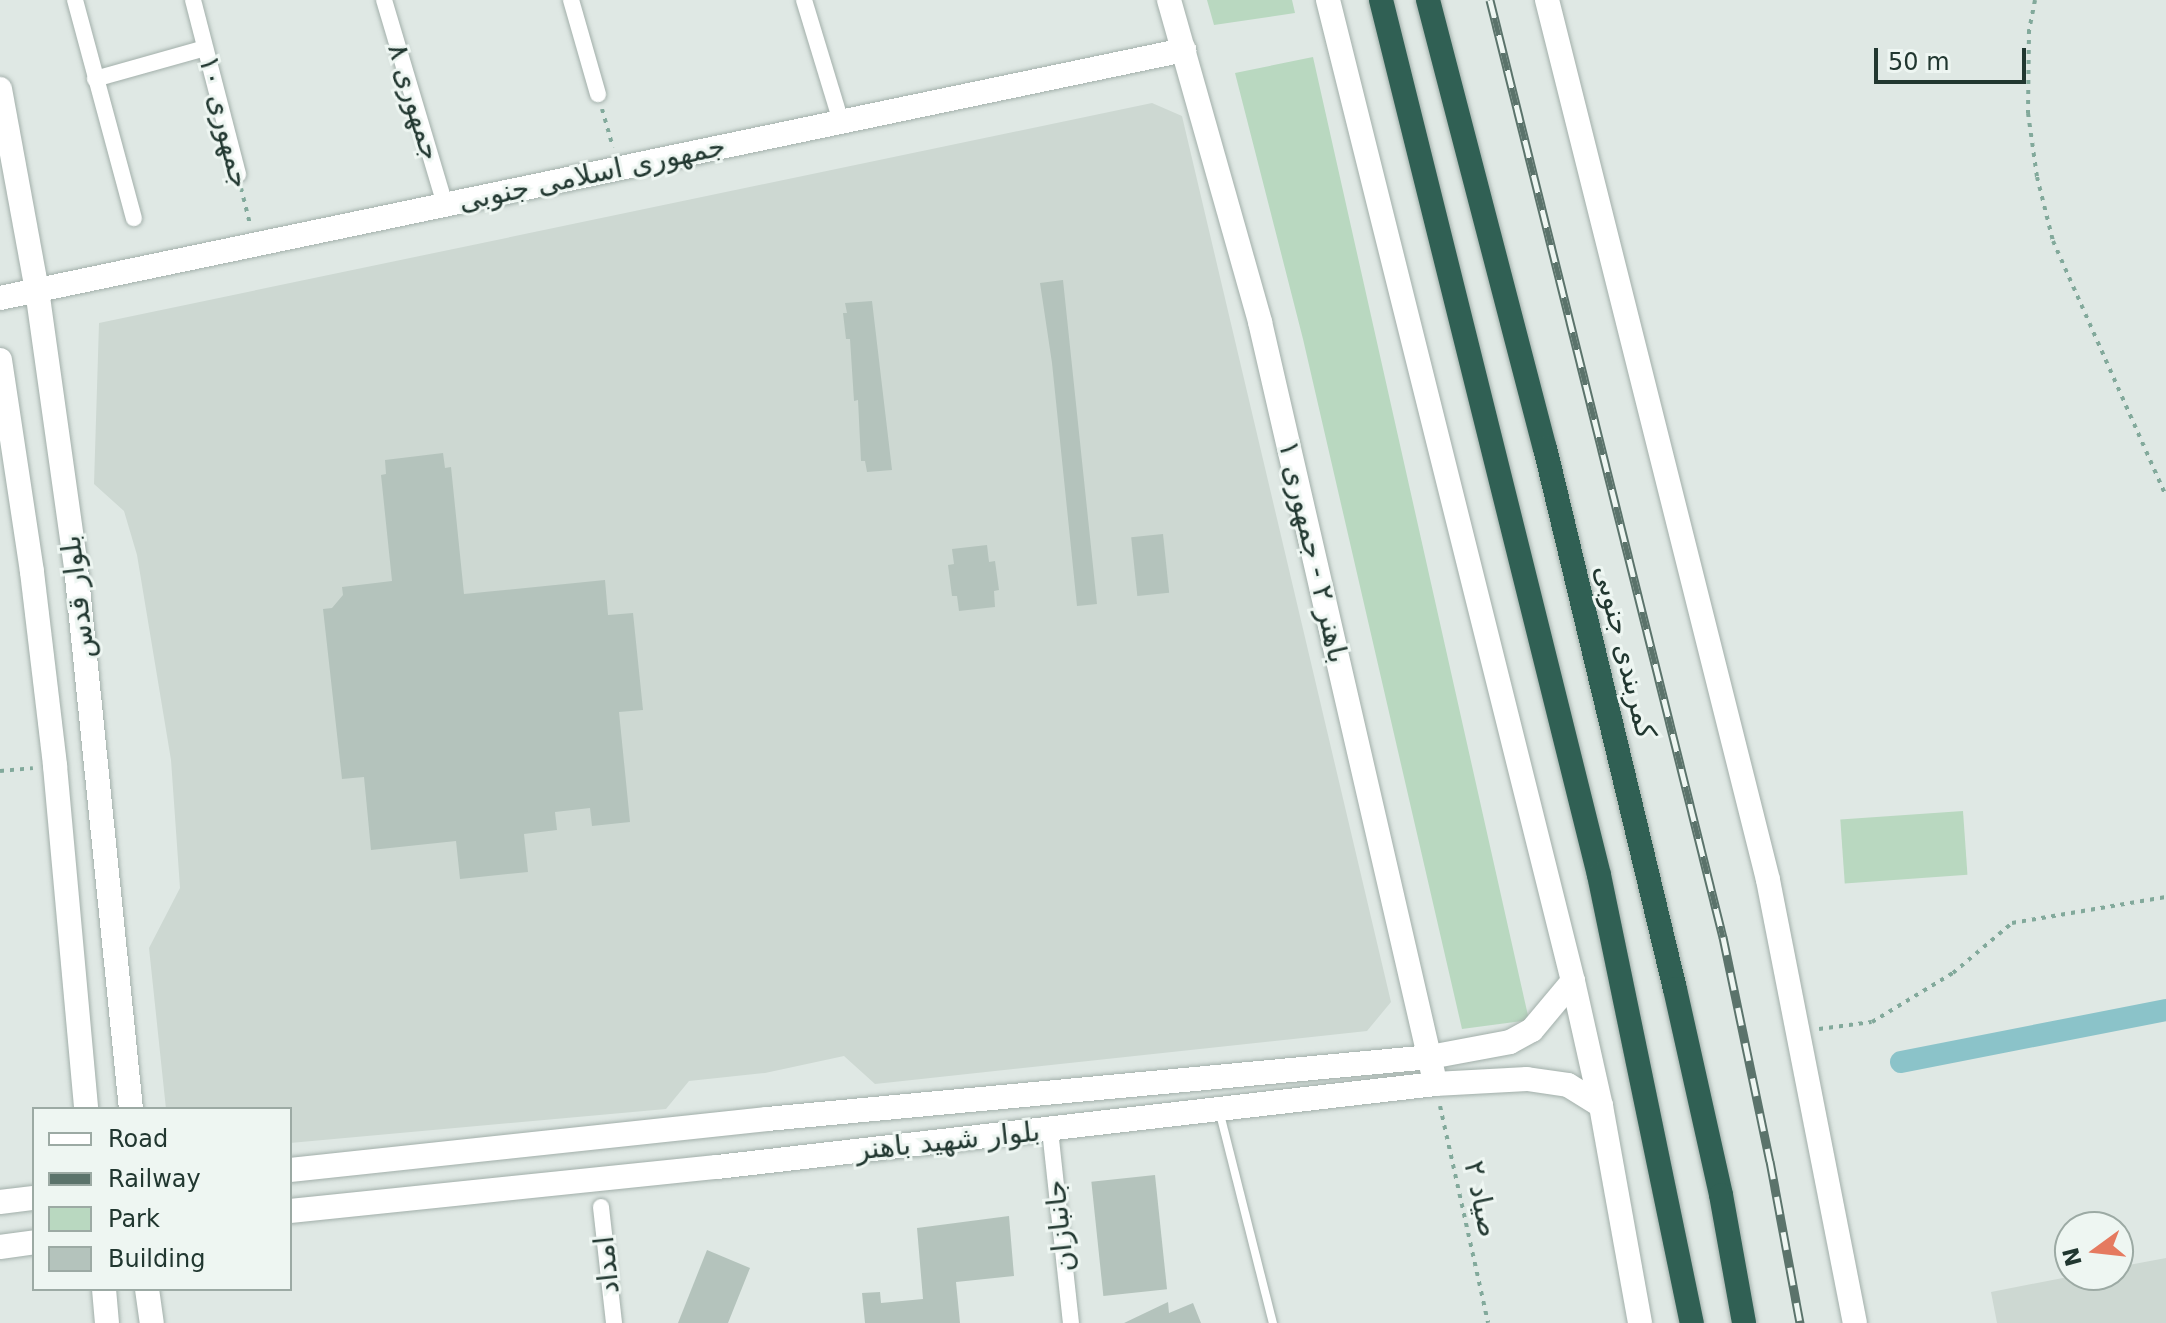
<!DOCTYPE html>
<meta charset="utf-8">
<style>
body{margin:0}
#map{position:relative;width:2166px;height:1323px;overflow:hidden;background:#dfe8e4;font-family:"DejaVu Sans",Cairo,sans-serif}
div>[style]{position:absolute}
.built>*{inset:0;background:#cdd8d2}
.green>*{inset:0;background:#b9d8c0;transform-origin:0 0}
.canal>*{height:22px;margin:-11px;padding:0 11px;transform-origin:11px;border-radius:11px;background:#8bc3c9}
.building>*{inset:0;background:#b4c3bc;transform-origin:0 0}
.path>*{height:4px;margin-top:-2px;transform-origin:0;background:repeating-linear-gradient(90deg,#82a99b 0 4px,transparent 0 10px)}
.roads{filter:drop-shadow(0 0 2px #a2afaa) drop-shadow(0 0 2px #a2afaa)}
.lane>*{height:8px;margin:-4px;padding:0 4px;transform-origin:4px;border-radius:4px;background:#fff}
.street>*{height:16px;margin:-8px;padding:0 8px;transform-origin:8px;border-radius:8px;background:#fff}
.secondary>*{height:24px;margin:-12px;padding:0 12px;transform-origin:12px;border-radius:12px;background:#fff}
.highway>*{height:24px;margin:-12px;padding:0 12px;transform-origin:12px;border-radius:12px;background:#306054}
.rail>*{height:9px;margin-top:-4.5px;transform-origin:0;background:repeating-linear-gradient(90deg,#eef6f2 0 18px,#5b736b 0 36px);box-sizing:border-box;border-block:2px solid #5b736b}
span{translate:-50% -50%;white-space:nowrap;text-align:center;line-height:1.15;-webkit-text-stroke:6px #eef6f2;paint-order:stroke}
.street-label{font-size:28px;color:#213730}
.legend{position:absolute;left:32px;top:1107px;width:260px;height:184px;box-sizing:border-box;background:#eef6f2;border:2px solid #9caaa4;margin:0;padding:10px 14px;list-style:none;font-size:24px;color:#213730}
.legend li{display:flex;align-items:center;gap:16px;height:40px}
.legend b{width:40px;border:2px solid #9caaa4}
.north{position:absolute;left:2054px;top:1211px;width:80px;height:80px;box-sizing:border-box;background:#eef6f2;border:2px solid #9caaa4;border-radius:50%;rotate:255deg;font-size:22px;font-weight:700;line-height:32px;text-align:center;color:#213730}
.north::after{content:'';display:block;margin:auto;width:28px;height:36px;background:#e57a60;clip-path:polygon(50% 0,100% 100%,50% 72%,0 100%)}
.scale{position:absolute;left:1874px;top:48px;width:152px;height:36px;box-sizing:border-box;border:4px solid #213730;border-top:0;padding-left:10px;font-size:24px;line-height:28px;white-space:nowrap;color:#213730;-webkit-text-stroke:6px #eef6f2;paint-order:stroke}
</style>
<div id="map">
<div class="built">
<div style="clip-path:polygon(1152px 103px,1182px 116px,1391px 1002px,1367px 1031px,875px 1084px,844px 1056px,765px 1073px,689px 1081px,666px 1109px,290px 1143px,290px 1109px,166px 1109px,149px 948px,180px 888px,171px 760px,137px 555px,124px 511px,94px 484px,99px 323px)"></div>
<div style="clip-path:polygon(2166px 1258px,2166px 1323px,1997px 1323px,1991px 1292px,2078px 1275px,2118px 1275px,2118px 1267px)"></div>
</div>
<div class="green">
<div style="clip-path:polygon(1207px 0,1292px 0,1295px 13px,1214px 25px)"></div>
<div style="clip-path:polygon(1313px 57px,1529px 1020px,1462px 1029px,1303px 339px,1235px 73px)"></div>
<div style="left:1963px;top:811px;width:64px;height:123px;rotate:86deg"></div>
</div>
<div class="canal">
<div style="left:1901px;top:1062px;width:270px;rotate:-11.1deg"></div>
</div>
<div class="building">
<div style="clip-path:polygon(1063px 280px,1097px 604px,1077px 606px,1052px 363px,1040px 283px)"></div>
<div style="clip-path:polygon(872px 301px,892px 470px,867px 472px,865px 461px,861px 461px,858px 400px,854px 401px,850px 339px,846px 339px,843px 313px,847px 313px,845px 303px)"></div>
<div style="clip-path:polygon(443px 453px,445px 468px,451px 467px,464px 594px,605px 580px,608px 615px,633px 613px,643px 710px,619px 712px,630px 822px,592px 826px,590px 808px,555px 812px,557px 830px,524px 834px,528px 872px,460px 879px,456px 841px,371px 850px,364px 777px,342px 779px,323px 609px,332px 608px,343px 595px,342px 587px,392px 581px,381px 475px,386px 474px,385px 460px)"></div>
<div style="left:1163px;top:534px;width:59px;height:32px;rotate:84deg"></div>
<div style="clip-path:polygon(987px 545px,989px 562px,995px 561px,999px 590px,994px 591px,995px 607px,959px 611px,957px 596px,952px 596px,948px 565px,954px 564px,952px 549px)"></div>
<div style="left:1155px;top:1175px;width:115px;height:64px;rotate:84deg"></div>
<div style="clip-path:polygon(1009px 1216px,1014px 1276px,956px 1282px,960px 1323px,865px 1323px,862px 1293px,880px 1292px,881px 1303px,923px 1299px,917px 1228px)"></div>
<div style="clip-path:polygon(707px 1250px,750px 1268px,728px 1323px,678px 1323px)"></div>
<div style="clip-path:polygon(1168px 1302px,1169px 1313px,1193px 1303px,1201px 1323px,1124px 1323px)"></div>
</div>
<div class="path">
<div style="left:2035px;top:0;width:31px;rotate:101deg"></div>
<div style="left:2029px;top:30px;width:83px;rotate:90.7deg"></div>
<div style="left:2028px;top:113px;width:65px;rotate:82deg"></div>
<div style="left:2037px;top:177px;width:66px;rotate:76deg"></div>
<div style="left:2053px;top:241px;width:279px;rotate:66.1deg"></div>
<div style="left:602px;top:109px;width:40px;rotate:74deg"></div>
<div style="left:241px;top:188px;width:36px;rotate:76deg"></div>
<div style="left:0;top:771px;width:33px;rotate:-5deg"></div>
<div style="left:1819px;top:1029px;width:53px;rotate:-7.5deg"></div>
<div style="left:1872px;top:1022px;width:95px;rotate:-31.2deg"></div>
<div style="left:1953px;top:973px;width:77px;rotate:-40.3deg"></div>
<div style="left:2012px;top:923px;width:156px;rotate:-9.6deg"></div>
<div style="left:1440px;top:1106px;width:222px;rotate:77.5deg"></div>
</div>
<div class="roads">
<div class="lane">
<div style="left:1219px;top:1110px;width:220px;rotate:75.8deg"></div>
</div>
<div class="street">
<div style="left:75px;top:0;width:226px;rotate:74.9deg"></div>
<div style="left:193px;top:0;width:180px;rotate:75.5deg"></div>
<div style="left:384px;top:0;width:214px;rotate:73.4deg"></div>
<div style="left:571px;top:0;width:98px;rotate:74deg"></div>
<div style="left:804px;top:0;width:127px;rotate:73.1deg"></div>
<div style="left:95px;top:79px;width:114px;rotate:-15.7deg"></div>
<div style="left:1050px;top:1130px;width:194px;rotate:83.8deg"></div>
<div style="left:601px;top:1207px;width:117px;rotate:83.6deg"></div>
</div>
<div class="secondary">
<div style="left:1169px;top:0;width:335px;rotate:74.2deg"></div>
<div style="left:1260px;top:322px;width:771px;rotate:77.03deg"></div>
<div style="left:1328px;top:0;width:1011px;rotate:75.98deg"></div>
<div style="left:1573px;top:981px;width:128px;rotate:77.4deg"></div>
<div style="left:1601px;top:1106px;width:220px;rotate:79.8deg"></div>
<div style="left:1547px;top:0;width:907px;rotate:75.9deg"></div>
<div style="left:1768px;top:880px;width:451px;rotate:78.9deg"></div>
<div style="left:0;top:89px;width:204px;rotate:79.6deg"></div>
<div style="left:37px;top:290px;width:281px;rotate:82deg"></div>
<div style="left:76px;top:568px;width:544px;rotate:84.2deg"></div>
<div style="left:0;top:298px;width:1210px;rotate:-11.83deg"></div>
<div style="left:0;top:360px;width:214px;rotate:81.4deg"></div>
<div style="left:32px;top:572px;width:195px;rotate:83.2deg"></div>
<div style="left:55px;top:766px;width:344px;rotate:84.8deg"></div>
<div style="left:290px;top:1170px;width:480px;rotate:-6.1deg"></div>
<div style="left:767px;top:1119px;width:666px;rotate:-5.34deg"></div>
<div style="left:1430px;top:1057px;width:81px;rotate:-10.6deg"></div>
<div style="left:1510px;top:1042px;width:25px;rotate:-29deg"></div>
<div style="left:1532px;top:1030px;width:64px;rotate:-50.1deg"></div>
<div style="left:0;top:1202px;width:34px;rotate:-7deg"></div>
<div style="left:290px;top:1211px;width:429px;rotate:-5.9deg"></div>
<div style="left:717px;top:1167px;width:723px;rotate:-6.59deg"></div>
<div style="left:1435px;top:1084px;width:92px;rotate:-3.1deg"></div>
<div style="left:1527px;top:1079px;width:41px;rotate:8.3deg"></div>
<div style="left:1568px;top:1085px;width:39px;rotate:32deg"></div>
<div style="left:0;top:1247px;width:34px;rotate:-8deg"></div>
<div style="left:104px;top:1289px;width:34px;rotate:85deg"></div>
<div style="left:147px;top:1289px;width:34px;rotate:82deg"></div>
</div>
<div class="highway">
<div style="left:1381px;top:0;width:902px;rotate:76.01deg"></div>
<div style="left:1599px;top:875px;width:458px;rotate:78.3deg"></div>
<div style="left:1428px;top:0;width:463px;rotate:75.4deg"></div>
<div style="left:1545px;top:448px;width:556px;rotate:76.49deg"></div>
<div style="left:1675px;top:989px;width:211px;rotate:77.4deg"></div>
<div style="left:1721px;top:1195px;width:130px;rotate:79.8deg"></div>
</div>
</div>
<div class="rail">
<div style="left:1490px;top:0;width:966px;rotate:76.04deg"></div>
<div style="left:1723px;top:937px;width:229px;rotate:78.2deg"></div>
<div style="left:1770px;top:1161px;width:165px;rotate:79.5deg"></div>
</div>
<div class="street-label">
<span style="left:414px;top:102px;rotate:73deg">جمهوری ۸</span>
<span style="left:224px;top:122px;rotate:76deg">جمهوری ۱۰</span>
<span style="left:592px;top:174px;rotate:-12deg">جمهوری اسلامی جنوبی</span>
<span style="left:1313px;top:552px;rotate:77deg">باهنر ۲ - جمهوری ۱</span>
<span style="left:78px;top:597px;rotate:-97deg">بلوار قدس</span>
<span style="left:1625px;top:652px;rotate:76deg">کمربندی جنوبی</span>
<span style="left:948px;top:1141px;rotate:-6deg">بلوار شهید باهنر</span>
<span style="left:1481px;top:1199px;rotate:78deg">صیاد ۲</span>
<span style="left:1060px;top:1226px;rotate:-96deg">جانبازان</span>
<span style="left:607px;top:1265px;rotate:-96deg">امداد</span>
</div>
<ul class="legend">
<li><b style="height:10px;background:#fff"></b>Road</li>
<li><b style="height:10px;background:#5b736b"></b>Railway</li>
<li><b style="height:22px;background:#b9d8c0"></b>Park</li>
<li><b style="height:22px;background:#b4c3bc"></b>Building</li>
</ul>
<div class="north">N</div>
<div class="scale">50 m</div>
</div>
